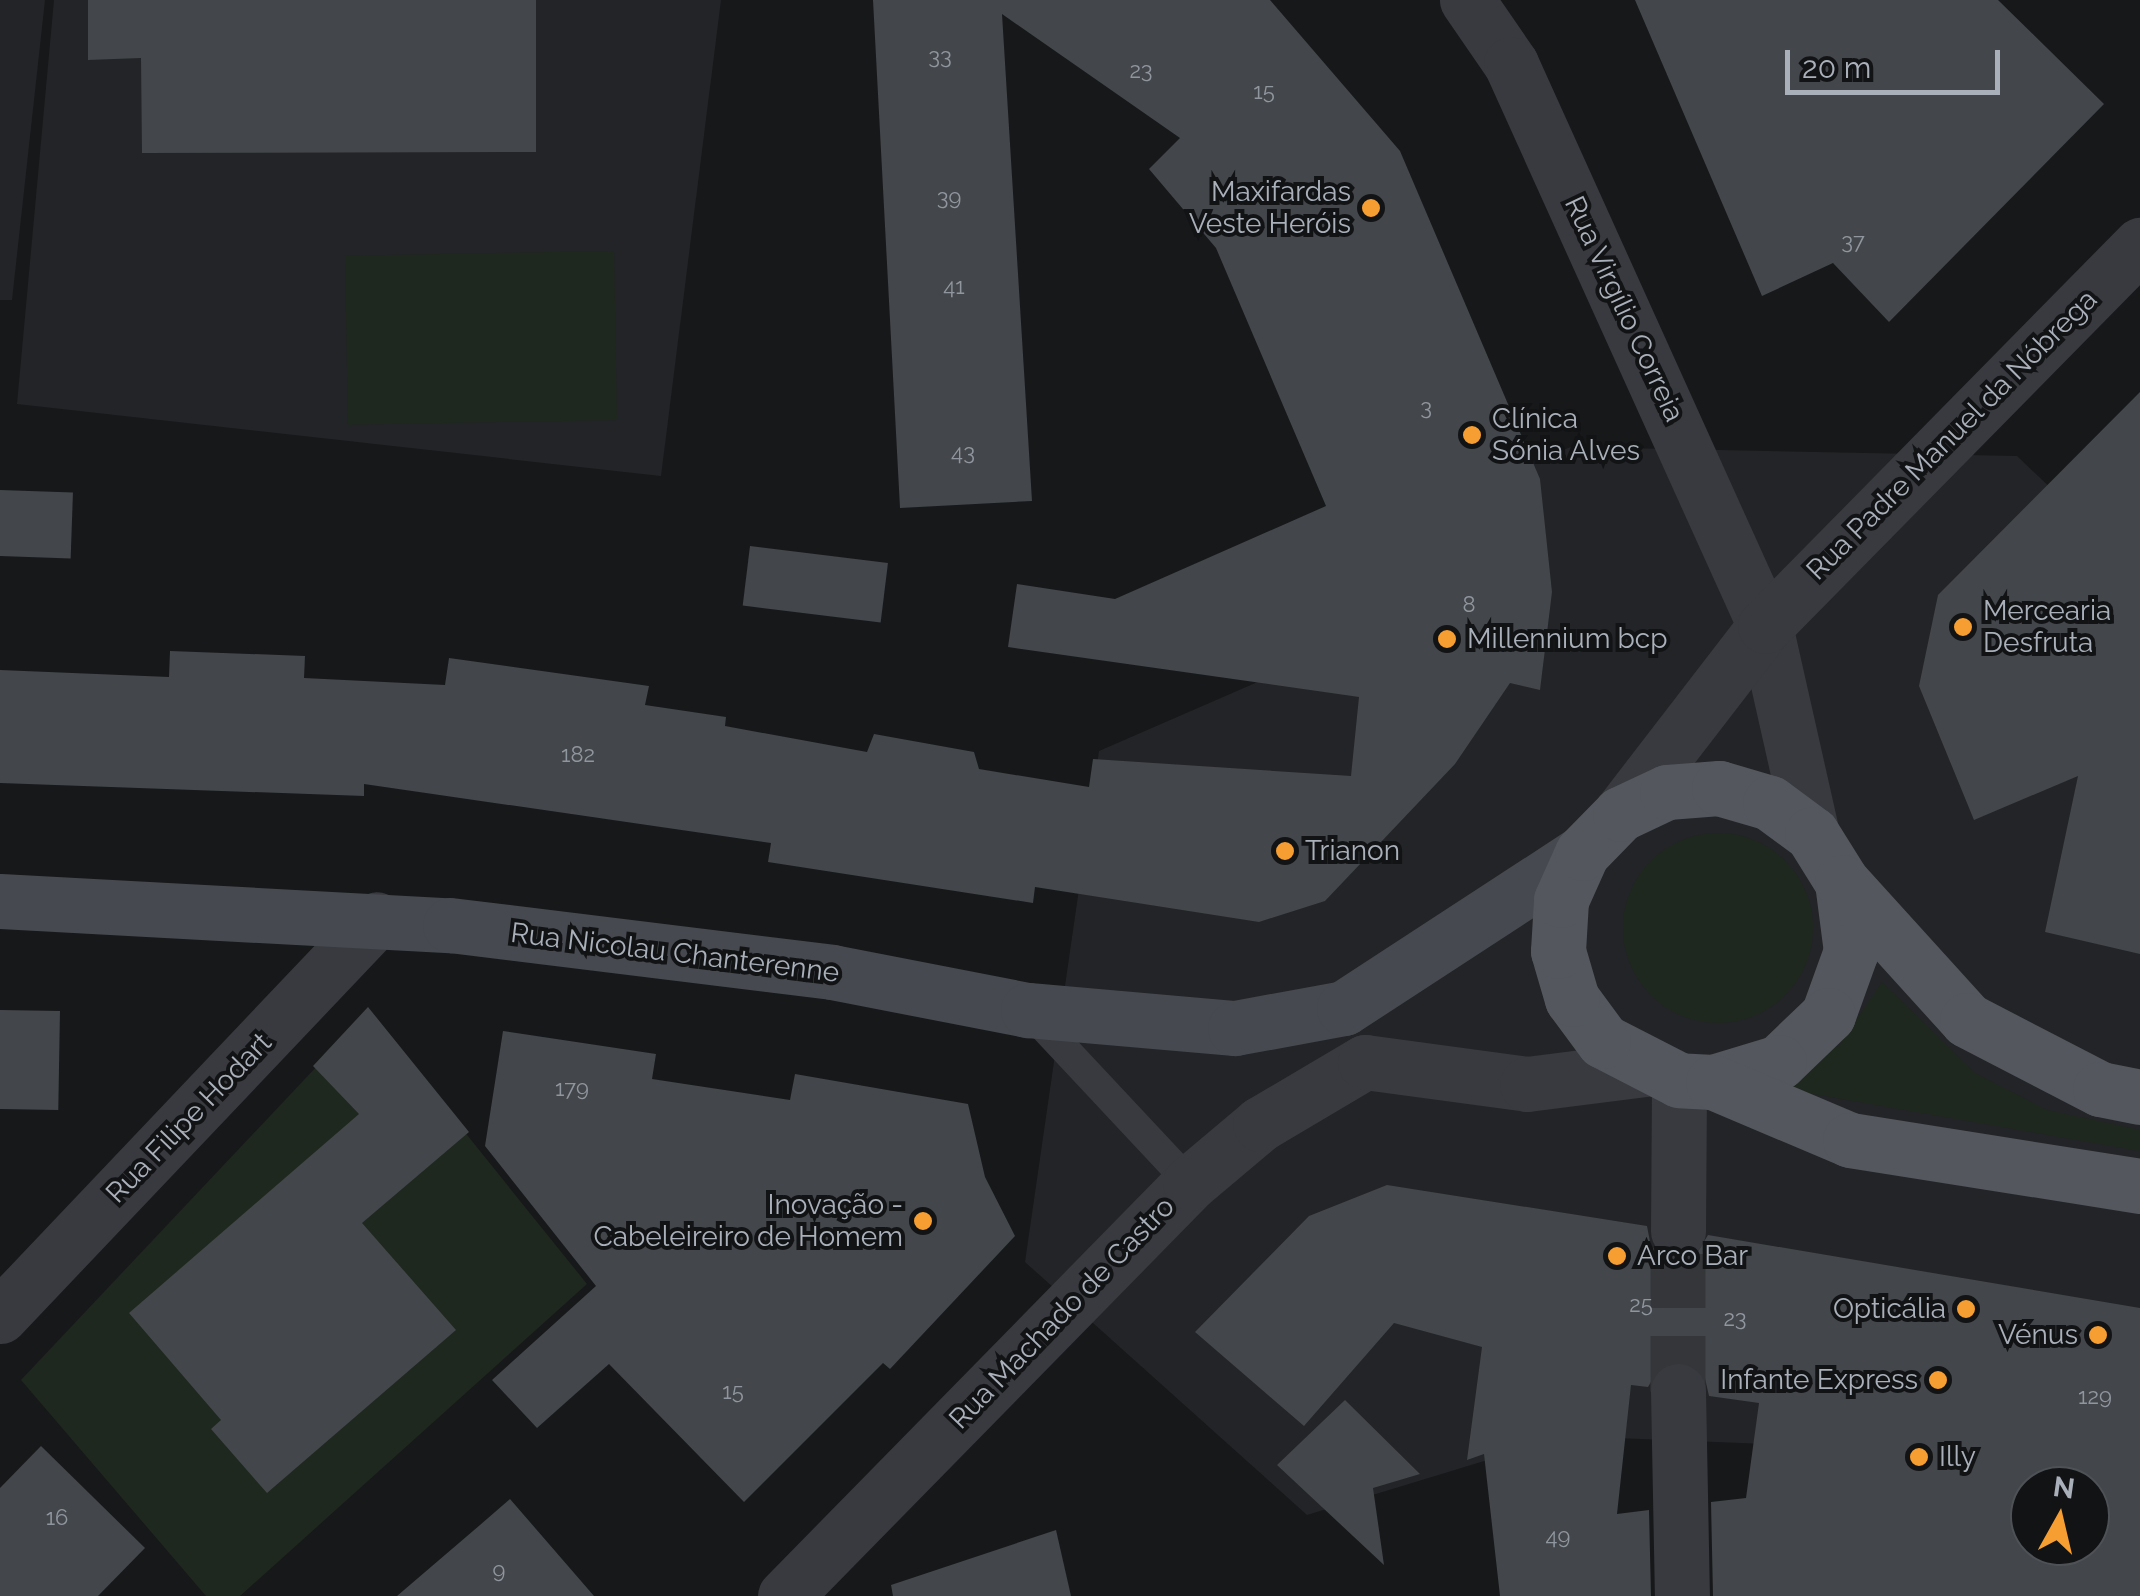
<!DOCTYPE html>
<meta charset="utf-8">
<style>
body{margin:0}
#map{position:relative;width:2140px;height:1596px;overflow:hidden;background:#17181a;font-family:Raleway,sans-serif}
div>[style]{position:absolute}
.built>*{inset:0;background:#232427}
.green>*{inset:0;background:#1f281f;transform-origin:0 0}
.round{border-radius:50%}
.building>*{inset:0;background:#43464a;transform-origin:0 0}
.street-tunnel>*{height:55px;margin-top:-27.5px;transform-origin:0;background:repeating-linear-gradient(90deg,#34363a 0 55px,transparent 0 83px)}
.lane>*{height:30px;margin:-15px;padding:0 15px;transform-origin:15px;border-radius:15px;background:#383a3f}
.street>*{height:55px;margin:-27.5px;padding:0 27.5px;transform-origin:27.5px;border-radius:27.5px;background:#383a3f}
.secondary>*{height:55px;margin:-27.5px;padding:0 27.5px;transform-origin:27.5px;border-radius:27.5px;background:#46494f}
.primary>*{height:55px;margin:-27.5px;padding:0 27.5px;transform-origin:27.5px;border-radius:27.5px;background:#54575e}
.dots>*{width:28px;height:28px;translate:-50% -50%;box-sizing:border-box;border:5px solid #121315;border-radius:50%}
span{translate:-50% -50%;white-space:nowrap;text-align:center;line-height:1.15;-webkit-text-stroke:8px #121315;paint-order:stroke}
.number-label{font-size:22px;color:#90969e}
.number-label span{-webkit-text-stroke-width:0}
.poi-label{font-size:28px;color:#a9b0ba}
.right{translate:-100% -50%;text-align:right}
.left{translate:0 -50%;text-align:left}
.street-label{font-size:28px;color:#a9b0ba}
.north{position:absolute;left:2010px;top:1466px;width:100px;height:100px;box-sizing:border-box;background:#121315;border:2px solid #4e5257;border-radius:50%;rotate:8deg;font-size:28px;font-weight:700;line-height:40px;text-align:center;color:#a9b0ba}
.north::after{content:'';display:block;margin:auto;width:35px;height:45px;background:#f79e32;clip-path:polygon(50% 0,100% 100%,50% 72%,0 100%)}
.scale{position:absolute;left:1785px;top:50px;width:215px;height:45px;box-sizing:border-box;border:5px solid #a9b0ba;border-top:0;padding-left:12px;font-size:30px;line-height:35px;white-space:nowrap;color:#a9b0ba;-webkit-text-stroke:8px #121315;paint-order:stroke}
</style>
<div id="map">
<div class="built">
<div style="clip-path:polygon(0 0,45px 0,12px 300px,0 300px)"></div>
<div style="clip-path:polygon(54px 0,721px 0,661px 476px,17px 404px)"></div>
<div style="clip-path:polygon(evenodd,1571px 447px,2017px 456px,2140px 573px,2140px 1596px,1766px 1444px,1566px 1436px,1307px 1515px,1025px 1262px,1099px 751px,1345px 644px,1315px 539px,1571px 447px,2030px 1486px,2090px 1486px,2090px 1546px,2030px 1546px,2030px 1486px)"></div>
</div>
<div class="green">
<div style="left:614px;top:251px;width:169px;height:269px;rotate:89deg"></div>
<div class="round" style="left:1623px;top:833px;width:190px;height:190px"></div>
<div style="clip-path:polygon(1882px 982px,1975px 1073px,2047px 1110px,2140px 1130px,2140px 1151px,1772px 1087px,1839px 1045px)"></div>
<div style="clip-path:polygon(368px 1012px,587px 1284px,240px 1596px,206px 1596px,21px 1380px)"></div>
</div>
<div class="building">
<div style="clip-path:polygon(88px 0,536px 0,536px 152px,142px 153px,141px 58px,88px 60px)"></div>
<div style="clip-path:polygon(873px 0,1270px 0,1400px 151px,1540px 479px,1552px 592px,1540px 690px,1510px 683px,1455px 764px,1325px 901px,1259px 922px,1035px 887px,1033px 903px,768px 862px,771px 843px,364px 784px,364px 796px,0 783px,0 670px,169px 677px,170px 651px,305px 656px,304px 678px,445px 685px,449px 658px,649px 686px,645px 705px,726px 717px,725px 726px,867px 752px,874px 734px,974px 752px,979px 769px,1089px 787px,1093px 759px,1351px 776px,1359px 697px,1008px 647px,1017px 584px,1115px 599px,1326px 506px,1216px 248px,1149px 169px,1180px 138px,1002px 14px,1032px 501px,900px 508px)"></div>
<div style="clip-path:polygon(1635px 0,1998px 0,2104px 104px,1889px 322px,1833px 263px,1762px 296px)"></div>
<div style="clip-path:polygon(2140px 392px,2140px 954px,2045px 932px,2078px 776px,1974px 820px,1919px 686px,1938px 595px)"></div>
<div style="left:0;top:490px;width:73px;height:66px;rotate:2deg"></div>
<div style="left:750px;top:546px;width:139px;height:60px;rotate:7deg"></div>
<div style="clip-path:polygon(368px 1007px,469px 1132px,362px 1223px,456px 1330px,267px 1493px,211px 1429px,221px 1420px,129px 1313px,359px 1114px,313px 1066px)"></div>
<div style="left:0;top:1010px;width:60px;height:99px;rotate:1deg"></div>
<div style="clip-path:polygon(503px 1031px,656px 1054px,652px 1079px,790px 1100px,795px 1074px,968px 1104px,985px 1177px,1015px 1236px,890px 1369px,883px 1363px,744px 1502px,609px 1364px,537px 1428px,492px 1380px,596px 1286px,485px 1146px)"></div>
<div style="clip-path:polygon(evenodd,1387px 1185px,1647px 1226px,1651px 1247px,1677px 1262px,1694px 1258px,1708px 1235px,2140px 1308px,2140px 1596px,1713px 1596px,1711px 1502px,1746px 1498px,1759px 1403px,1709px 1396px,1704px 1374px,1678px 1360px,1661px 1365px,1648px 1387px,1631px 1385px,1617px 1514px,1649px 1510px,1651px 1596px,1500px 1596px,1484px 1454px,1467px 1460px,1482px 1347px,1394px 1323px,1304px 1426px,1195px 1332px,1309px 1216px,1387px 1185px,2030px 1486px,2090px 1486px,2090px 1546px,2030px 1546px,2030px 1486px)"></div>
<div style="clip-path:polygon(1345px 1400px,1420px 1474px,1373px 1488px,1384px 1565px,1277px 1465px)"></div>
<div style="clip-path:polygon(41px 1446px,145px 1548px,98px 1596px,0 1596px,0 1488px)"></div>
<div style="clip-path:polygon(510px 1499px,594px 1596px,397px 1596px,480px 1525px)"></div>
<div style="clip-path:polygon(1056px 1530px,1071px 1596px,893px 1596px,891px 1585px)"></div>
</div>
<div class="street-tunnel">
<div style="left:1678px;top:1391px;width:160px;rotate:-90deg"></div>
</div>
<div class="lane">
<div style="left:1028px;top:1010px;width:237px;rotate:46.9deg"></div>
</div>
<div class="street">
<div style="left:1467px;top:0;width:78px;rotate:55.5deg"></div>
<div style="left:1511px;top:64px;width:617px;rotate:65.68deg"></div>
<div style="left:1765px;top:626px;width:213px;rotate:77.3deg"></div>
<div style="left:1620px;top:814px;width:237px;rotate:-52.4deg"></div>
<div style="left:1765px;top:626px;width:535px;rotate:-45.45deg"></div>
<div style="left:1678px;top:1231px;width:151px;rotate:-89.6deg"></div>
<div style="left:0;top:1316px;width:547px;rotate:-46.48deg"></div>
<div style="left:1678px;top:1391px;width:205px;rotate:88.9deg"></div>
<div style="left:785px;top:1596px;width:578px;rotate:-45.56deg"></div>
<div style="left:1190px;top:1183px;width:92px;rotate:-40.1deg"></div>
<div style="left:1260px;top:1124px;width:122px;rotate:-30.6deg"></div>
<div style="left:1365px;top:1062px;width:163px;rotate:7.7deg"></div>
<div style="left:1527px;top:1084px;width:119px;rotate:-7.2deg"></div>
</div>
<div class="secondary">
<div style="left:0;top:901px;width:451px;rotate:3.1deg"></div>
<div style="left:450px;top:925px;width:385px;rotate:7deg"></div>
<div style="left:832px;top:972px;width:200px;rotate:11deg"></div>
<div style="left:1028px;top:1010px;width:208px;rotate:5deg"></div>
<div style="left:1235px;top:1028px;width:111px;rotate:-10.4deg"></div>
<div style="left:1344px;top:1008px;width:284px;rotate:-33.1deg"></div>
</div>
<div class="primary">
<div style="left:1842px;top:882px;width:70px;rotate:82.6deg"></div>
<div style="left:1851px;top:951px;width:68px;rotate:109.8deg"></div>
<div style="left:1828px;top:1015px;width:68px;rotate:136.2deg"></div>
<div style="left:1779px;top:1062px;width:69px;rotate:163.1deg"></div>
<div style="left:1713px;top:1082px;width:34px;rotate:-177deg"></div>
<div style="left:1679px;top:1080px;width:85px;rotate:-152.8deg"></div>
<div style="left:1603px;top:1041px;width:52px;rotate:-126.4deg"></div>
<div style="left:1572px;top:999px;width:50px;rotate:-106.3deg"></div>
<div style="left:1558px;top:951px;width:51px;rotate:-86.6deg"></div>
<div style="left:1561px;top:900px;width:51px;rotate:-65.9deg"></div>
<div style="left:1582px;top:853px;width:54px;rotate:-45.7deg"></div>
<div style="left:1620px;top:814px;width:52px;rotate:-25.1deg"></div>
<div style="left:1667px;top:792px;width:52px;rotate:-4.4deg"></div>
<div style="left:1719px;top:788px;width:53px;rotate:16.4deg"></div>
<div style="left:1770px;top:803px;width:52px;rotate:36.4deg"></div>
<div style="left:1812px;top:834px;width:57px;rotate:58deg"></div>
<div style="left:1842px;top:882px;width:186px;rotate:47.8deg"></div>
<div style="left:1967px;top:1020px;width:150px;rotate:27.4deg"></div>
<div style="left:2100px;top:1089px;width:41px;rotate:11.3deg"></div>
<div style="left:1713px;top:1082px;width:149px;rotate:22.9deg"></div>
<div style="left:1850px;top:1140px;width:294px;rotate:9deg"></div>
</div>
<div class="dots">
<div style="left:1371px;top:208px;background:#f79e32"></div>
<div style="left:1472px;top:435px;background:#f79e32"></div>
<div style="left:1963px;top:627px;background:#f79e32"></div>
<div style="left:1447px;top:639px;background:#f79e32"></div>
<div style="left:1285px;top:851px;background:#f79e32"></div>
<div style="left:923px;top:1221px;background:#f79e32"></div>
<div style="left:1617px;top:1256px;background:#f79e32"></div>
<div style="left:1966px;top:1309px;background:#f79e32"></div>
<div style="left:2098px;top:1335px;background:#f79e32"></div>
<div style="left:1938px;top:1380px;background:#f79e32"></div>
<div style="left:1919px;top:1457px;background:#f79e32"></div>
</div>
<div class="number-label">
<span style="left:940px;top:57px">33</span>
<span style="left:1141px;top:71px">23</span>
<span style="left:1264px;top:92px">15</span>
<span style="left:949px;top:198px">39</span>
<span style="left:1853px;top:242px">37</span>
<span style="left:954px;top:287px">41</span>
<span style="left:1426px;top:408px">3</span>
<span style="left:963px;top:453px">43</span>
<span style="left:1469px;top:605px">8</span>
<span style="left:578px;top:755px">182</span>
<span style="left:572px;top:1089px">179</span>
<span style="left:1641px;top:1305px">25</span>
<span style="left:1735px;top:1319px">23</span>
<span style="left:733px;top:1392px">15</span>
<span style="left:2095px;top:1397px">129</span>
<span style="left:57px;top:1518px">16</span>
<span style="left:1558px;top:1537px">49</span>
<span style="left:499px;top:1571px">9</span>
</div>
<div class="poi-label">
<span class="right" style="left:1351px;top:208px">Maxifardas<br>Veste Heróis</span>
<span class="left" style="left:1492px;top:435px">Clínica<br>Sónia Alves</span>
<span class="left" style="left:1983px;top:627px">Mercearia<br>Desfruta</span>
<span class="left" style="left:1467px;top:639px">Millennium bcp</span>
<span class="left" style="left:1305px;top:851px">Trianon</span>
<span class="right" style="left:903px;top:1221px">Inovação -<br>Cabeleireiro de Homem</span>
<span class="left" style="left:1637px;top:1256px">Arco Bar</span>
<span class="right" style="left:1946px;top:1309px">Opticália</span>
<span class="right" style="left:2078px;top:1335px">Vénus</span>
<span class="right" style="left:1918px;top:1380px">Infante Express</span>
<span class="left" style="left:1939px;top:1457px">Illy</span>
</div>
<div class="street-label">
<span style="left:1624px;top:309px;rotate:65deg">Rua Virgílio Correia</span>
<span style="left:1952px;top:435px;rotate:-45deg">Rua Padre Manuel da Nóbrega</span>
<span style="left:675px;top:953px;rotate:7deg">Rua Nicolau Chanterenne</span>
<span style="left:189px;top:1118px;rotate:-46deg">Rua Filipe Hodart</span>
<span style="left:1062px;top:1313px;rotate:-46deg">Rua Machado de Castro</span>
</div>
<div class="north">N</div>
<div class="scale">20 m</div>
</div>
